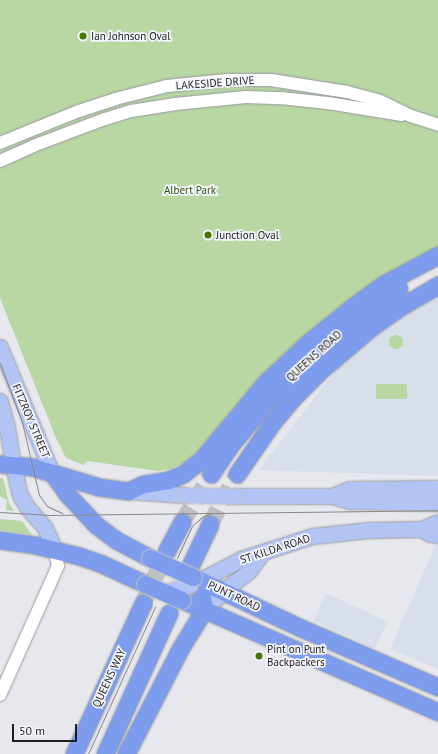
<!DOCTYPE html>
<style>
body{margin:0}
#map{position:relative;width:438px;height:754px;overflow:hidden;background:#e6e8ed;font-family:"PT Sans",sans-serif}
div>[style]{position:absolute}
.built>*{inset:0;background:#d8deea;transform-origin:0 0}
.green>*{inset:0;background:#b8d7a3;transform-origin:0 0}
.round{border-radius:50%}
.highway-tunnel>*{height:17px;margin-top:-8.5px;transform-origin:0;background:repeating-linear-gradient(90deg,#bec0c4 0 17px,transparent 0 25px)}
.roads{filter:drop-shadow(0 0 1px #999ba1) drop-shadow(0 0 1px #999ba1)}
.minor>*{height:12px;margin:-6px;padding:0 6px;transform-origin:6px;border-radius:6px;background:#fff}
.major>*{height:15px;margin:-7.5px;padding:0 7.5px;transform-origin:7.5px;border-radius:7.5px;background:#b1c4f4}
.highway>*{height:17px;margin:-8.5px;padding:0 8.5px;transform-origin:8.5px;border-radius:8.5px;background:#7d9ced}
.tram>*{height:1px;margin:-0.5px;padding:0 0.5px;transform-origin:0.5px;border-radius:0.5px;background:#87898c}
.bridges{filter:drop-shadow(0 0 1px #c4c5c5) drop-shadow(0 0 1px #c4c5c5)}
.major-bridge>*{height:15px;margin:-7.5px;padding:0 7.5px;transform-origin:7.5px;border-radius:7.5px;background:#b1c4f4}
.highway-bridge>*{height:17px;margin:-8.5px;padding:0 8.5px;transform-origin:8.5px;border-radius:8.5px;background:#7d9ced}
.dots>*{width:11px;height:11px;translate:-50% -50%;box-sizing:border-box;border:2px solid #f3f5fb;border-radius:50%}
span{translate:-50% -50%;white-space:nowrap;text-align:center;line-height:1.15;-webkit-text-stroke:3.5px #f3f5fb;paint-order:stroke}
.poi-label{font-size:11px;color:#1e1f21}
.left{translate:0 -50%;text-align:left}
.street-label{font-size:11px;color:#1e1f21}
.park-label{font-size:11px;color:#2e4f0b}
.scale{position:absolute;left:12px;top:724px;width:65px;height:18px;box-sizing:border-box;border:2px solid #1e1f21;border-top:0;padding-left:5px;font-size:12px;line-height:14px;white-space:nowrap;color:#1e1f21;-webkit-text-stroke:3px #f3f5fb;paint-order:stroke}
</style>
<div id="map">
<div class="built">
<div style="clip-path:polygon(438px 294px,438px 476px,259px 470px,342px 362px,432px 296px)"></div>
<div style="clip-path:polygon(436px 544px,438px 545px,438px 669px,390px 649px)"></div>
<div style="left:326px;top:593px;width:68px;height:30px;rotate:25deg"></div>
</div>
<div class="green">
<div style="clip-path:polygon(0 0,438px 0,438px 247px,184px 463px,171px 469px,157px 471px,88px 461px,83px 465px,66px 458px,56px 438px,0 298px)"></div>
<div class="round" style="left:389px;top:335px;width:14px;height:14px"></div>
<div style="left:407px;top:384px;width:15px;height:31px;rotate:90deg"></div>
<div style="clip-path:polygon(0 478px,3px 478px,9px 503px,14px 511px,6px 510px,7px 500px,0 496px)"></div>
<div style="clip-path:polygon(0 519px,22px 521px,32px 535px,0 530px)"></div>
</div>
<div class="highway-tunnel">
<div style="left:182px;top:522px;width:56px;rotate:-58.9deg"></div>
<div style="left:210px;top:524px;width:57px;rotate:-61.6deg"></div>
<div style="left:143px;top:603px;width:56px;rotate:-65.7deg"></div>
</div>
<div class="roads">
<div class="minor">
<div style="left:0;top:143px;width:85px;rotate:-22.1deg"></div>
<div style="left:79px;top:111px;width:38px;rotate:-18deg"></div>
<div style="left:115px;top:99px;width:54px;rotate:-14deg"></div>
<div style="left:167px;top:86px;width:61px;rotate:-5.6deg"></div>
<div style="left:228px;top:80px;width:43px"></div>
<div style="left:271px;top:80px;width:77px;rotate:9deg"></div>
<div style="left:347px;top:92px;width:34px;rotate:15deg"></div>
<div style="left:380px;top:101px;width:34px;rotate:26deg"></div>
<div style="left:411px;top:116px;width:28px;rotate:18deg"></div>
<div style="left:0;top:161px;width:36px;rotate:-24deg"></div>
<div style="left:33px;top:146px;width:77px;rotate:-20.6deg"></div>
<div style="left:105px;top:119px;width:27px;rotate:-17deg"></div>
<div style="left:131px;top:111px;width:45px;rotate:-9deg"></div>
<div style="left:175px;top:104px;width:71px;rotate:-5.6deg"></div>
<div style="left:246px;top:97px;width:35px;rotate:2deg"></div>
<div style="left:281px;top:98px;width:47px;rotate:6.1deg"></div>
<div style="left:328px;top:103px;width:75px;rotate:9.2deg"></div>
<div style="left:0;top:695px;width:141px;rotate:-65.8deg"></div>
<div style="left:58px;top:566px;width:16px;rotate:-101deg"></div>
</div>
<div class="major">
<div style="left:0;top:347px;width:136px;rotate:67.6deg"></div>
<div style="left:0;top:401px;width:27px;rotate:75deg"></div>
<div style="left:7px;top:427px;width:38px;rotate:81deg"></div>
<div style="left:13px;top:465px;width:31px;rotate:77deg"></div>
<div style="left:20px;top:495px;width:14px;rotate:60deg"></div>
<div style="left:27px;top:507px;width:28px;rotate:49deg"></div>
<div style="left:45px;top:528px;width:24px;rotate:66deg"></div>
<div style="left:128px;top:491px;width:57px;rotate:4deg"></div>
<div style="left:234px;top:496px;width:98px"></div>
<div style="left:332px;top:496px;width:19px;rotate:16deg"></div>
<div style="left:350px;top:501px;width:88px;rotate:1.3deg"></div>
<div style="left:332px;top:496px;width:18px;rotate:-22deg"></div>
<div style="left:349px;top:489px;width:89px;rotate:-0.6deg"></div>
<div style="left:421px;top:529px;width:10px;rotate:29deg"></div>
<div style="left:430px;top:534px;width:8px;rotate:7deg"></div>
<div style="left:191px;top:585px;width:56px;rotate:-27.5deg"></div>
<div style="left:241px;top:559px;width:75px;rotate:-17.9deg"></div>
<div style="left:312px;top:536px;width:57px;rotate:-6deg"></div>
<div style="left:369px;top:530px;width:52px;rotate:-1.1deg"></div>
<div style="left:421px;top:529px;width:18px;rotate:-22deg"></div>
<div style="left:204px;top:610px;width:38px;rotate:-43deg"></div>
<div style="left:232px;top:584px;width:21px;rotate:-37deg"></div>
<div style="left:249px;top:571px;width:22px;rotate:-54deg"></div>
</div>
<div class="highway">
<div style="left:0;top:464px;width:32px;rotate:5deg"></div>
<div style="left:32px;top:467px;width:70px;rotate:16.6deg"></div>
<div style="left:99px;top:487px;width:29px;rotate:8deg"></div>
<div style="left:128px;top:491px;width:17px;rotate:-24deg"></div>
<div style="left:144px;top:484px;width:24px;rotate:-9deg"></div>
<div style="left:168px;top:480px;width:16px;rotate:-22deg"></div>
<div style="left:183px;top:474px;width:24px;rotate:-38deg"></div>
<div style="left:202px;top:459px;width:99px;rotate:-50.3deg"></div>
<div style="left:265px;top:383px;width:62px;rotate:-43deg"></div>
<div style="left:310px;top:341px;width:53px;rotate:-38.8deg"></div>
<div style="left:351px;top:308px;width:41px;rotate:-36deg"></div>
<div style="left:384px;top:284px;width:61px;rotate:-28.2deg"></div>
<div style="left:52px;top:473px;width:26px;rotate:54deg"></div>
<div style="left:67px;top:494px;width:42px;rotate:46.9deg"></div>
<div style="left:96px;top:525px;width:25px;rotate:37deg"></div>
<div style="left:116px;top:540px;width:38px;rotate:28deg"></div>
<div style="left:211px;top:474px;width:32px;rotate:-56deg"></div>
<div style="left:229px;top:447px;width:58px;rotate:-50.6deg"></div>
<div style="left:266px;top:402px;width:36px;rotate:-46deg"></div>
<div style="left:291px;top:376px;width:63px;rotate:-41.8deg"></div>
<div style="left:338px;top:334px;width:76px;rotate:-37deg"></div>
<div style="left:237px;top:474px;width:62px;rotate:-55.5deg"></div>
<div style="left:272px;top:423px;width:33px;rotate:-50deg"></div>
<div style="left:293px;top:398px;width:41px;rotate:-45deg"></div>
<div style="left:322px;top:369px;width:67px;rotate:-40.1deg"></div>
<div style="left:373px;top:326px;width:35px;rotate:-35deg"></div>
<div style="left:402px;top:306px;width:42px;rotate:-30.3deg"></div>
<div style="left:0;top:540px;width:35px;rotate:8deg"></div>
<div style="left:35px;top:545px;width:45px;rotate:14deg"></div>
<div style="left:79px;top:556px;width:24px;rotate:19deg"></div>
<div style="left:102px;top:564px;width:47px;rotate:24.9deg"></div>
<div style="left:166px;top:552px;width:34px;rotate:-62deg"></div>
<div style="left:191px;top:564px;width:44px;rotate:-64.6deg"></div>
<div style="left:193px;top:577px;width:119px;rotate:25.3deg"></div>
<div style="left:301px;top:628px;width:149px;rotate:23.3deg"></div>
<div style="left:182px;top:600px;width:279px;rotate:23.6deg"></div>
<div style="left:74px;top:754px;width:166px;rotate:-65.4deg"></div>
<div style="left:105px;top:754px;width:155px;rotate:-65.6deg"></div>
<div style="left:126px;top:754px;width:118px;rotate:-62.8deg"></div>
<div style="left:180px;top:649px;width:46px;rotate:-58.4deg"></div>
<div style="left:204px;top:610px;width:30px;rotate:-98deg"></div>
</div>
</div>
<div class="tram">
<div style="left:0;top:363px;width:63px;rotate:69.6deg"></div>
<div style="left:22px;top:422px;width:75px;rotate:76.9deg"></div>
<div style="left:39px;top:495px;width:14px;rotate:54deg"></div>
<div style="left:47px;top:506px;width:17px;rotate:25deg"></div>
<div style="left:0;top:512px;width:50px;rotate:3.4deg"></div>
<div style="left:50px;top:515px;width:388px;rotate:-0.7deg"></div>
<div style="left:177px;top:558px;width:35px;rotate:-65deg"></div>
<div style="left:192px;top:526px;width:13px;rotate:-42deg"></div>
<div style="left:202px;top:517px;width:9px;rotate:-21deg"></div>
<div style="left:88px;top:754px;width:162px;rotate:-65.5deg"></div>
</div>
<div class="bridges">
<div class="major-bridge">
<div style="left:185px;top:495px;width:49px;rotate:1.2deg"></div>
<div style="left:163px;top:592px;width:28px;rotate:-15deg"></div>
</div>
<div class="highway-bridge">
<div style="left:150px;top:558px;width:47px;rotate:23.8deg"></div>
<div style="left:145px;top:584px;width:40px;rotate:23.4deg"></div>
</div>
</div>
<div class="dots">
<div style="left:83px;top:36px;background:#457700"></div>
<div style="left:208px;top:235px;background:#457700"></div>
<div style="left:259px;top:656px;background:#457700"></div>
</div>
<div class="poi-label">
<span class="left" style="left:91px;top:36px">Ian Johnson Oval</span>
<span class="left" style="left:216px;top:235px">Junction Oval</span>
<span class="left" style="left:267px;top:656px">Pint on Punt<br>Backpackers</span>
</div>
<div class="street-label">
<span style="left:215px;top:83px;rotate:-4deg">LAKESIDE DRIVE</span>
<span style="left:314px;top:356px;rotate:-42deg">QUEENS ROAD</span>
<span style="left:31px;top:421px;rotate:67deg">FITZROY STREET</span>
<span style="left:275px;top:549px;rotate:-18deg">ST KILDA ROAD</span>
<span style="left:234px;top:596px;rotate:25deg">PUNT ROAD</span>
<span style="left:109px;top:678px;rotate:-65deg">QUEENS WAY</span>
</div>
<div class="park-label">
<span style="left:190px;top:190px">Albert Park</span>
</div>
<div class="scale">50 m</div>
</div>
